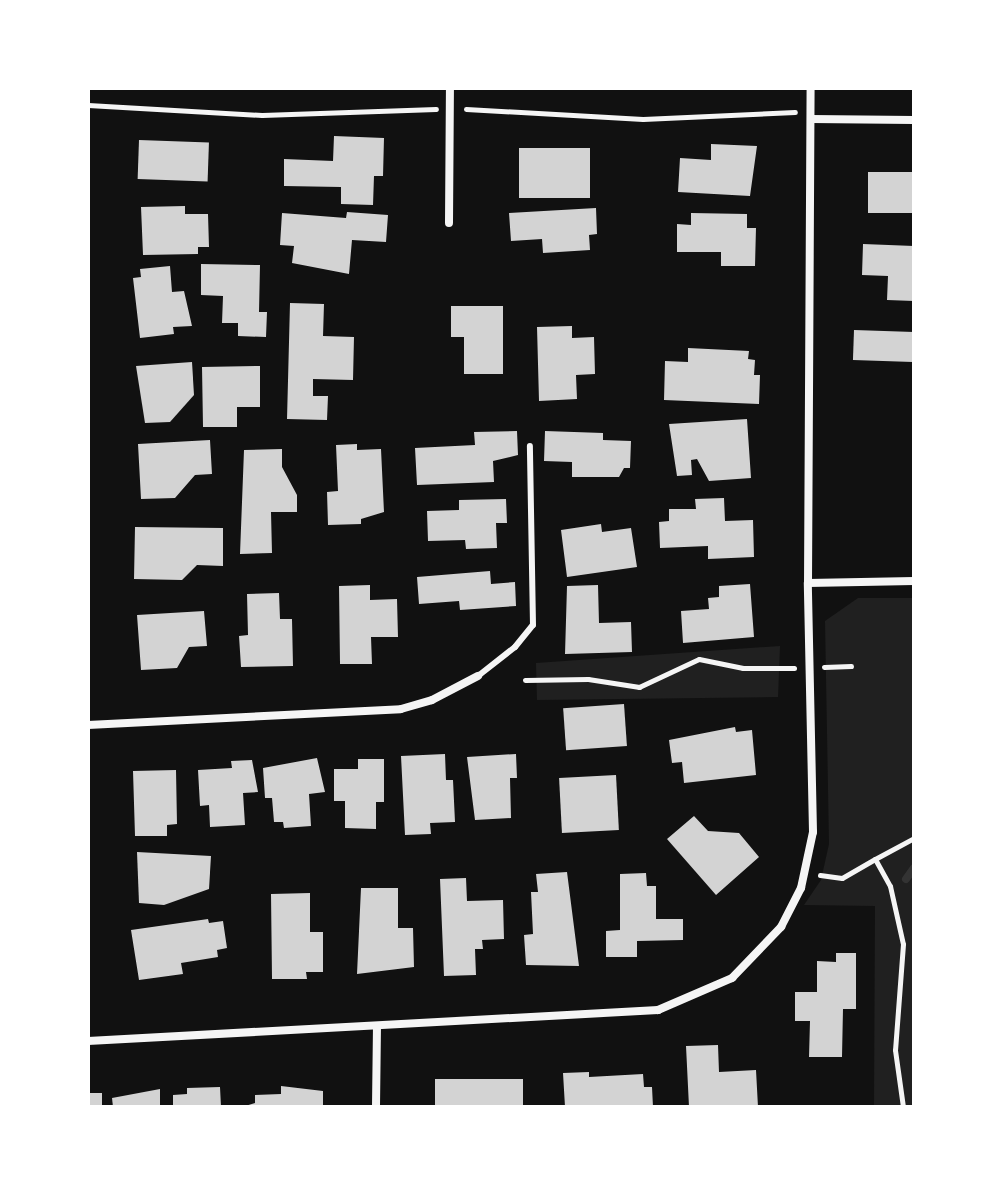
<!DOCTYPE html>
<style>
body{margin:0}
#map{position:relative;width:1002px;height:1195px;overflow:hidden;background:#111;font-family:"Asap Condensed",sans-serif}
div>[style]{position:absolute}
.green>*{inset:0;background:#202020}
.stream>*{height:8px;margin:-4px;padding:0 4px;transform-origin:4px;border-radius:4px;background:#333}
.building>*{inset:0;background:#d3d3d3;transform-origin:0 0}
.path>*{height:5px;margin:-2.5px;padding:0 2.5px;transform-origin:2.5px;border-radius:2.5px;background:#f5f5f5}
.service>*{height:6px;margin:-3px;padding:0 3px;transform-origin:3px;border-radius:3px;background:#f5f5f5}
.minor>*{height:8px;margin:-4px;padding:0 4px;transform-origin:4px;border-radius:4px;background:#f5f5f5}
span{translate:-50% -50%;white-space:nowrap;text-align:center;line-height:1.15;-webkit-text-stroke:6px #fff;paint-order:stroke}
.frame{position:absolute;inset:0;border:90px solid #fff;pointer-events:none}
</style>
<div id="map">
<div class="green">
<div style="clip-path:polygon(858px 598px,914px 598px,913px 1107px,874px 1107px,875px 906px,804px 905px,821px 880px,829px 844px,825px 621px)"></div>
<div style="clip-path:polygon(780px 646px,778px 697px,537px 700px,536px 663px)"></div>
</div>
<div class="stream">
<div style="left:906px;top:879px;width:14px;rotate:-54deg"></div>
</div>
<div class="building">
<div style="clip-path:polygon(334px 136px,384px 138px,383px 176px,374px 176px,373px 205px,341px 204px,341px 187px,284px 186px,284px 159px,333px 161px)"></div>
<div style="left:139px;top:140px;width:70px;height:39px;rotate:2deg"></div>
<div style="clip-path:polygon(711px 144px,757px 146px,750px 196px,678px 192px,680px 158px,711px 160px)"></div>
<div style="left:519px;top:148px;width:71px;height:50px"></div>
<div style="left:914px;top:172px;width:41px;height:46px;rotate:90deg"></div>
<div style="clip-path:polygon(185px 206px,185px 214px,208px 214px,209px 247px,198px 247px,198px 254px,143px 255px,141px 207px)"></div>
<div style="clip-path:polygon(596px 208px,597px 234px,589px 235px,590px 250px,543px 253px,542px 239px,511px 241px,509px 213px)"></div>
<div style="clip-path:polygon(347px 212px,388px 215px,386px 242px,352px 240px,349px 274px,292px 263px,294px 246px,280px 245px,282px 213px,346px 218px)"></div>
<div style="clip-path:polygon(691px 213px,747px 214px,747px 228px,756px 228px,755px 266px,721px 266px,721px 252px,677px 252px,677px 224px,691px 225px)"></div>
<div style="clip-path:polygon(863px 244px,914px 246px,914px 301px,887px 300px,888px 276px,862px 275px)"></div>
<div style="clip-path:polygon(201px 264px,260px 265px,259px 312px,267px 312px,266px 337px,238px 336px,238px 323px,222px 323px,223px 296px,201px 295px)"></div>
<div style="clip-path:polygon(170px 266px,172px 292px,184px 291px,192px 326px,173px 327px,174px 334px,140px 338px,133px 278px,141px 277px,140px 269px)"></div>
<div style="clip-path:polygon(290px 303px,324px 304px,323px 336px,354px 337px,353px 380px,313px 379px,313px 396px,328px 396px,327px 420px,287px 419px)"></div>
<div style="clip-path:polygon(451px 306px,503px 306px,503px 374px,464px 374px,464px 337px,451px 337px)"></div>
<div style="clip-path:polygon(572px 326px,572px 338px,594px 337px,595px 374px,576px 375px,577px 399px,539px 401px,537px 327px)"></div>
<div style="left:854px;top:330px;width:60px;height:30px;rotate:2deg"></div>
<div style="clip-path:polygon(688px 348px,749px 351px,748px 359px,755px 360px,754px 375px,760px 375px,759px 404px,664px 400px,665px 361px,688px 362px)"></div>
<div style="clip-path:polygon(192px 362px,194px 395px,170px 422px,145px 423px,136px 366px)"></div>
<div style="clip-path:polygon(260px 366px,260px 407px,237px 407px,237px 427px,203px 427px,202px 367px)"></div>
<div style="clip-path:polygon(747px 419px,751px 478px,709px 481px,697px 459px,691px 460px,692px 475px,677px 476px,669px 424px)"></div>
<div style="clip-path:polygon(517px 431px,518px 455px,493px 461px,494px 482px,417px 485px,415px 448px,475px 445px,474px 432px)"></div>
<div style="clip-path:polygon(545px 431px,603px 433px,603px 440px,631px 441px,630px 468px,624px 468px,619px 477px,572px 477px,572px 462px,544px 461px)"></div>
<div style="clip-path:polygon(210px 440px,212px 474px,195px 475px,175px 498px,141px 499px,138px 444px)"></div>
<div style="clip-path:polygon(357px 444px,357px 450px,381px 449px,384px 512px,361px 519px,361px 524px,328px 525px,327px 492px,338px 491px,336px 445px)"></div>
<div style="clip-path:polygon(282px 449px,282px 467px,297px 495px,297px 512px,271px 512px,272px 553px,240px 554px,244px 450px)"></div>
<div style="clip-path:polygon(724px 498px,725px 521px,753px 520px,754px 557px,708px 559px,708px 546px,660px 548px,659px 522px,669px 521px,669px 509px,696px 509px,695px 499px)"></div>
<div style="clip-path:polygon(506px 499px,507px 523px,496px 523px,497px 548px,466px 549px,465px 540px,428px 541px,427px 511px,459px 510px,459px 500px)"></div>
<div style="clip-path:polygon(601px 524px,602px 532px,631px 528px,637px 567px,567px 577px,561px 530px)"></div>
<div style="clip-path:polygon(135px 527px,223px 528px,223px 566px,197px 565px,182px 580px,134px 579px)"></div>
<div style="clip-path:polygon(490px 571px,491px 584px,515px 582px,516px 606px,460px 610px,459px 601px,419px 604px,417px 577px)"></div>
<div style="clip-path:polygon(750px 584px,754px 637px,683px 643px,681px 611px,709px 609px,708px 598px,719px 597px,719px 586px)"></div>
<div style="clip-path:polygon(370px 585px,370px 600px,397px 599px,398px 637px,371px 637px,372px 664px,340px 664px,339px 586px)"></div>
<div style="clip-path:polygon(598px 585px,599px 623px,631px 622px,632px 652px,565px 654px,567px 586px)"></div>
<div style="clip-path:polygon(279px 593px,280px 619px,292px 619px,293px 666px,241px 667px,239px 636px,248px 635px,247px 594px)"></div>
<div style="clip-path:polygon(204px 611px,207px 646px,189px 647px,177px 668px,141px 670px,137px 615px)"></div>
<div style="left:624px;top:704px;width:42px;height:61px;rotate:86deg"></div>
<div style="clip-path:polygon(735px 727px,736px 732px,752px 730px,756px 775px,684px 783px,682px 762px,672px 763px,669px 740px)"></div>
<div style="clip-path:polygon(445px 754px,446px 780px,453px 780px,455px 822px,430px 823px,431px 834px,405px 835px,401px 756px)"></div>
<div style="clip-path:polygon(516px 754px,517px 778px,510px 778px,511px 818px,475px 820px,467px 757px)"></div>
<div style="clip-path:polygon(317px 758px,325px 792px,309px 794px,311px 826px,284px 828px,283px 822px,274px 822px,272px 798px,265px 798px,263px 768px)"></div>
<div style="clip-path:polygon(358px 759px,384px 759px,384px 802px,376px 802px,376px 829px,345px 828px,345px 801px,334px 801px,334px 769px,358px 769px)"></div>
<div style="clip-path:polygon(252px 760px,258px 792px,243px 793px,245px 825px,210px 827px,209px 805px,200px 806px,198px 770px,232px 768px,231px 761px)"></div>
<div style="clip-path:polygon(176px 770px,177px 824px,167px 825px,167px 836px,135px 836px,133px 771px)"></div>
<div style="left:616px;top:775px;width:55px;height:57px;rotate:87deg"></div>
<div style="clip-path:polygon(694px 816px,708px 831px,739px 833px,759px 857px,716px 895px,667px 839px)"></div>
<div style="clip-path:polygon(137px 852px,211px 856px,209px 889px,164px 905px,139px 903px)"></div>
<div style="clip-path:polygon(567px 872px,579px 966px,526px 965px,524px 935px,533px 934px,531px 892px,538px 892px,536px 874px)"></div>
<div style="clip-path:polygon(646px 873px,647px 886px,656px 886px,656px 919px,683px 919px,683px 940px,637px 941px,637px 957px,606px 957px,606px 931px,620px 930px,620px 874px)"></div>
<div style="clip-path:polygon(466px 878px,467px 901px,503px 900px,504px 939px,482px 940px,483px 949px,475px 949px,476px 975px,444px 976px,440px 879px)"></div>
<div style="clip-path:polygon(361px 888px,398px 888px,398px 928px,413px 928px,414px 967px,357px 974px)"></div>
<div style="clip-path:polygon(310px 893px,310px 932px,323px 932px,323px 972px,306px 972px,307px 979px,272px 979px,271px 894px)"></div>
<div style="clip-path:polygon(208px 919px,209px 923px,223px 921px,227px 948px,217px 950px,218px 957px,181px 963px,183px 974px,139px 980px,131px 930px)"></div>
<div style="clip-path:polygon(836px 953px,856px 953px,856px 1009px,843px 1009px,842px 1057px,809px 1057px,810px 1021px,795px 1021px,795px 992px,817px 992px,817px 961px,836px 962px)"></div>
<div style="clip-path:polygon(718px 1045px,719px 1072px,756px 1070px,758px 1107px,689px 1107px,686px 1046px)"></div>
<div style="clip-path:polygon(589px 1072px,589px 1077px,643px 1074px,644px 1087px,652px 1087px,653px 1107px,565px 1107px,563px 1073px)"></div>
<div style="left:435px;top:1079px;width:88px;height:28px"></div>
<div style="clip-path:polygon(281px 1086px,323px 1091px,323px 1107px,242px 1107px,255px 1103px,255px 1095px,281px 1094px)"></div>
<div style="clip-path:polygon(220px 1087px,221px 1107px,173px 1107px,173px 1095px,187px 1094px,187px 1088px)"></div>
<div style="clip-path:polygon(160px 1089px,160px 1107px,113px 1107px,112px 1098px)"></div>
<div style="left:88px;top:1093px;width:14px;height:14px"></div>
</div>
<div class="path">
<div style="left:88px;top:105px;width:174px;rotate:3.3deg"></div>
<div style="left:262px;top:115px;width:174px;rotate:-2deg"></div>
<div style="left:466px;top:109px;width:177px;rotate:3.2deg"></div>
<div style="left:643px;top:119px;width:152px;rotate:-2.6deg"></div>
<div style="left:824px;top:667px;width:27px;rotate:-2deg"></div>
<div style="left:525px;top:680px;width:63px;rotate:-0.9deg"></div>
<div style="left:588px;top:679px;width:52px;rotate:8.9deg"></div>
<div style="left:639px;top:687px;width:66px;rotate:-25deg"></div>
<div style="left:699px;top:659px;width:45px;rotate:11.6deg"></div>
<div style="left:743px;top:668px;width:51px"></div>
<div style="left:875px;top:859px;width:44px;rotate:-28.3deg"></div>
<div style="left:820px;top:875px;width:22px;rotate:8deg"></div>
<div style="left:842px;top:878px;width:38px;rotate:-30deg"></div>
<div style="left:875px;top:859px;width:31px;rotate:61deg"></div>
<div style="left:890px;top:886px;width:59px;rotate:77.4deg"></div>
<div style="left:903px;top:944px;width:106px;rotate:94.3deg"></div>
<div style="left:895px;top:1050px;width:58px;rotate:82deg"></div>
</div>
<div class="service">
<div style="left:478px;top:676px;width:47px;rotate:-38.1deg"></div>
<div style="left:515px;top:647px;width:28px;rotate:-51deg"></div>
<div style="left:533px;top:625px;width:179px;rotate:-91deg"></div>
</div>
<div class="minor">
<div style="left:811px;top:119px;width:103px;rotate:0.6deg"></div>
<div style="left:449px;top:223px;width:135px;rotate:-89.6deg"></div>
<div style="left:808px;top:583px;width:106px;rotate:-1.1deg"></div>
<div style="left:88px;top:725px;width:313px;rotate:-2.9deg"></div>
<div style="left:401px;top:709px;width:32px;rotate:-16deg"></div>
<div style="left:432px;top:700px;width:52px;rotate:-27.6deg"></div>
<div style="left:88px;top:1041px;width:571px;rotate:-3.11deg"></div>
<div style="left:658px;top:1010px;width:81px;rotate:-23.4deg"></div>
<div style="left:732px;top:978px;width:71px;rotate:-46.1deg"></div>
<div style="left:781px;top:927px;width:44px;rotate:-62.9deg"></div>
<div style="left:801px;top:888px;width:57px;rotate:-77.9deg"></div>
<div style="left:813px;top:832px;width:249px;rotate:-91.2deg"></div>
<div style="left:808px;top:583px;width:495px;rotate:-89.7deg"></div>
<div style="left:376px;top:1107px;width:81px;rotate:-89.3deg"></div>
</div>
<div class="frame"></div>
</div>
